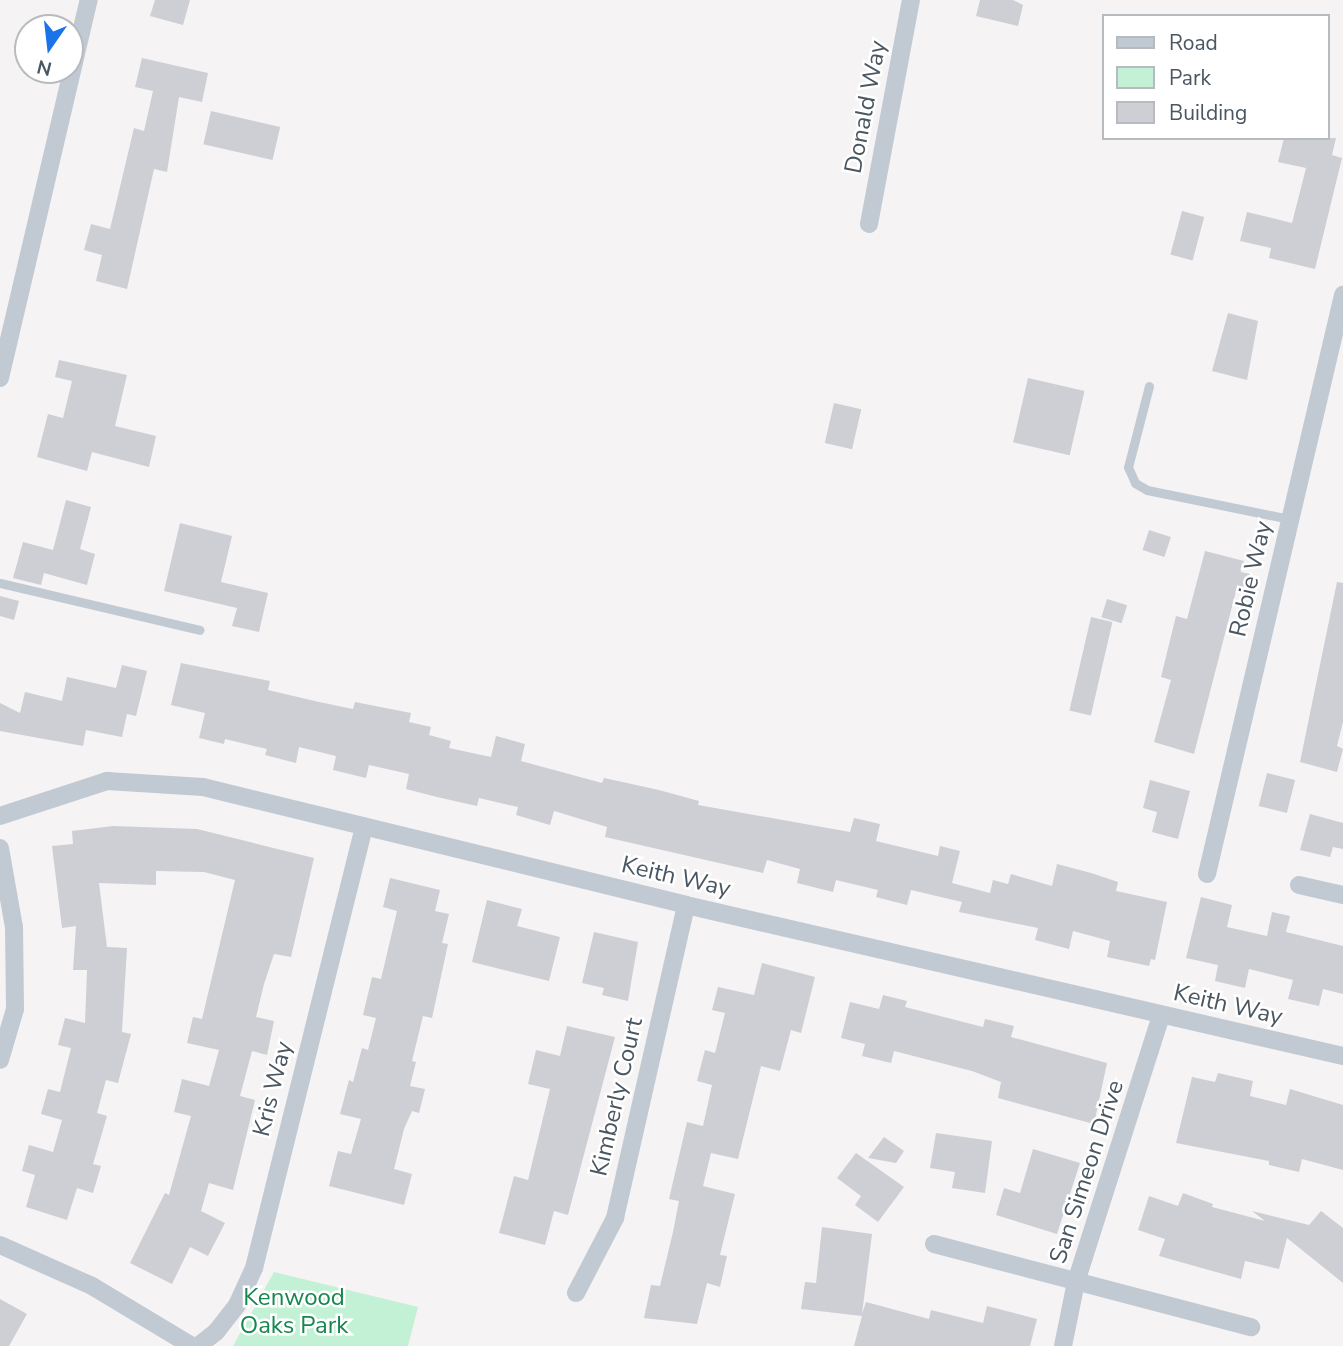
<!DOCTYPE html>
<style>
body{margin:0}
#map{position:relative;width:1343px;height:1346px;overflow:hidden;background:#f5f3f3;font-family:"Nunito Sans",sans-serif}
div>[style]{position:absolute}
.green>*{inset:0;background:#c3f1d5}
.building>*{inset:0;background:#cdcfd5;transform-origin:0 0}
.lane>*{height:9px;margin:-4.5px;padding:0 4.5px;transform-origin:4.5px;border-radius:4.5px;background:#c1cad2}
.street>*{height:18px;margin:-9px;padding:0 9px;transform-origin:9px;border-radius:9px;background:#c1cad2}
span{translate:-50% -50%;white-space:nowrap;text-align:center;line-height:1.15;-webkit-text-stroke:5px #fff;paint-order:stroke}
.street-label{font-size:24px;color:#4a5661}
.park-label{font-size:24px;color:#17864f}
.legend{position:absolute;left:1102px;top:14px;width:228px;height:126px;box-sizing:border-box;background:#fff;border:2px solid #b7bbc0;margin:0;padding:9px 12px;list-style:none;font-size:21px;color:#4a5661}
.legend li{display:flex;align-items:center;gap:14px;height:35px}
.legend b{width:35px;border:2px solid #b7bbc0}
.north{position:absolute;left:14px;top:14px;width:70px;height:70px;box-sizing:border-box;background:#fff;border:2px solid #b7bbc0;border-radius:50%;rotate:194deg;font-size:19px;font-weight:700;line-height:28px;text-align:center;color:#4a5661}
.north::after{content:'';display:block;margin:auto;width:24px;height:32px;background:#1a73e8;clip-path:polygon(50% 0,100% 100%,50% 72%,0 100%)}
</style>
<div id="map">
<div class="green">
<div style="clip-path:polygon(274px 1272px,418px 1307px,408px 1346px,233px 1346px)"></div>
</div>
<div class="building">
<div style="clip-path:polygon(155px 0,190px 0,183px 25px,150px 16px)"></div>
<div style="clip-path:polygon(980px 0,1013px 0,1023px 5px,1018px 26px,976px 16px)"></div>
<div style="clip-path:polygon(142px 58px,208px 73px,202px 102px,179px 97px,167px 172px,154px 169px,127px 289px,96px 281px,102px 255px,84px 250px,91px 224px,110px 229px,134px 128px,144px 131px,153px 91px,135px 87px)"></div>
<div style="left:211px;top:111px;width:71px;height:34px;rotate:13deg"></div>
<div style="clip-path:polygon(1284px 138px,1336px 138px,1332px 155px,1342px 158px,1315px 269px,1269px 258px,1271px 248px,1240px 241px,1247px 212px,1292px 223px,1306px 168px,1278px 162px)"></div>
<div style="left:1182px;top:211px;width:23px;height:45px;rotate:15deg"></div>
<div style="clip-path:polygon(1228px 313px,1258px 321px,1247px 380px,1212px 371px)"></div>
<div style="clip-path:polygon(59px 360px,127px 375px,115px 426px,156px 436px,149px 467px,92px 452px,87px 471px,37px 457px,48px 414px,63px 418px,72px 381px,55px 377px)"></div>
<div style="left:1028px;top:378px;width:58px;height:66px;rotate:13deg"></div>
<div style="left:834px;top:403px;width:28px;height:41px;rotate:13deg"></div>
<div style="clip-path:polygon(66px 500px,91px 507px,80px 549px,95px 554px,87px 585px,44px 573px,41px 585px,13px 578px,23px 542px,53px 550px)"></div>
<div style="clip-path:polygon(180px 523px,232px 536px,221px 582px,268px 593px,259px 632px,232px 626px,237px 608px,164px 591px)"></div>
<div style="left:1149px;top:530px;width:23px;height:21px;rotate:18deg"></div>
<div style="clip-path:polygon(1205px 551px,1244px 561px,1241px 572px,1250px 574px,1245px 593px,1236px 591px,1194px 754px,1154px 742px,1171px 680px,1161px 677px,1176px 616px,1187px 619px)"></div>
<div style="clip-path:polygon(1337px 582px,1343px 583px,1343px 722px,1337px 746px,1343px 749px,1337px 772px,1300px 762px)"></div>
<div style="clip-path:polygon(0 596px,19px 601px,14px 620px,0 616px)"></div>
<div style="left:1107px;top:599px;width:21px;height:19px;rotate:17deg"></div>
<div style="left:1091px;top:617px;width:22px;height:96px;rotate:13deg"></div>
<div style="clip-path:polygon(181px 663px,270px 681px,268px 690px,319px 702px,353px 709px,355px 702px,411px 713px,409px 722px,431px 727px,429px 735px,451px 741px,449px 748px,491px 757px,496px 736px,525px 744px,521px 761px,602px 783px,604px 778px,659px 790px,699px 801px,698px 805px,850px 832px,854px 818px,880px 824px,876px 841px,938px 856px,940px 846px,960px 851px,952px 883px,990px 893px,993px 880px,1008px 884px,1011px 874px,1052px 886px,1057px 864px,1091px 873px,1118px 882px,1116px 891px,1167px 902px,1155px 960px,1151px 959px,1149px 966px,1107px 957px,1110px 941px,1073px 931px,1069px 949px,1035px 940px,1038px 928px,959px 912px,962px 902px,911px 890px,907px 905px,876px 897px,878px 890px,836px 880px,833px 892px,797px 883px,800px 869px,767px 860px,763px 873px,605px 837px,607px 827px,554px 811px,550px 825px,516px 815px,518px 807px,479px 798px,477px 806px,437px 797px,406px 789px,409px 774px,369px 765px,366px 778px,333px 770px,336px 756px,299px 747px,296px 763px,265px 755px,267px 749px,225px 739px,224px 744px,199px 738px,205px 713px,171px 705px)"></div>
<div style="clip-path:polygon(122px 665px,147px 671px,136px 716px,127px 714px,122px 737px,86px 730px,83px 746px,0 731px,0 703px,20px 713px,25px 692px,62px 701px,67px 677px,116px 688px)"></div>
<div style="left:1267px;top:773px;width:29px;height:34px;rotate:14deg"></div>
<div style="clip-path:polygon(1150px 780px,1190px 791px,1178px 839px,1152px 832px,1157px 812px,1143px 808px)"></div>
<div style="clip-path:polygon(1310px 814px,1343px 823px,1343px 849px,1333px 847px,1330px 857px,1300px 850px)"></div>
<div style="clip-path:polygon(113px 826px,197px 829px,314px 858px,291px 957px,274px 954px,264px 984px,256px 1017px,274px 1021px,267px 1055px,252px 1051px,240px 1096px,255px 1100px,233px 1190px,209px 1183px,201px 1211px,225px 1223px,208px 1256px,190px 1247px,172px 1284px,130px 1263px,165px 1193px,169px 1195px,191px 1116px,174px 1112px,182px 1079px,209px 1086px,219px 1050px,187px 1043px,193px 1017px,202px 1019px,235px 880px,204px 872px,156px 871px,156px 885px,99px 883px,107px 947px,127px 948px,122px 1032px,131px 1034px,118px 1083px,106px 1080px,97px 1113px,107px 1116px,93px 1164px,101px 1166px,93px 1193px,77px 1188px,67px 1220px,26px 1207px,35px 1175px,22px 1171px,29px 1145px,53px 1152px,62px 1120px,41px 1114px,48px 1089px,60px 1092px,71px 1048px,58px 1045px,65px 1018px,85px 1023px,87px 970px,73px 970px,76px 926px,62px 928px,52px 846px,73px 844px,72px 831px)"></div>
<div style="clip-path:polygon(390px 878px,440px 890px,435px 911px,449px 914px,442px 943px,448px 944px,432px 1018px,423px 1016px,412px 1061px,416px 1062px,410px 1086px,425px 1089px,419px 1113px,412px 1111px,404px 1129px,394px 1169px,412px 1174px,404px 1205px,329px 1186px,338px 1151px,351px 1154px,361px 1119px,340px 1114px,349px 1080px,353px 1082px,362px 1048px,368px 1050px,376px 1018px,363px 1015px,372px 977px,381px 979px,397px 911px,383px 907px)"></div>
<div style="clip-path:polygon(1201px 897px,1232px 905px,1227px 927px,1267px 936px,1272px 912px,1290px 916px,1286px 932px,1343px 946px,1343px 994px,1323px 989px,1319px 1006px,1288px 999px,1293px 980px,1249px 969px,1245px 988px,1215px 981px,1218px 965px,1186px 958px)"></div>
<div style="clip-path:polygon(487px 900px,522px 909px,517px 926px,560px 937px,549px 981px,472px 962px)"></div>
<div style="clip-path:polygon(594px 932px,638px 942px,628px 1001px,602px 995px,604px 988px,582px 983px)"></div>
<div style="clip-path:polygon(762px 963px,815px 977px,801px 1033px,791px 1030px,780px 1071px,761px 1066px,738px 1159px,711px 1153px,703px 1186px,735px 1194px,720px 1255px,727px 1256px,720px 1287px,707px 1283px,697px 1324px,644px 1318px,651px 1285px,660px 1286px,673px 1232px,679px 1201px,669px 1199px,687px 1122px,703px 1126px,712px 1085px,697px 1081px,705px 1050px,715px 1053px,725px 1013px,712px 1010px,718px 987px,754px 995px)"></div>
<div style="clip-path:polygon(883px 995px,907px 1001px,905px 1007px,983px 1027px,985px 1019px,1014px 1026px,1011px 1037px,1107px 1063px,1094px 1124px,998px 1098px,1001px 1082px,972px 1071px,894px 1051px,891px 1063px,862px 1056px,865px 1044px,841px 1038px,850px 1002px,879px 1009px)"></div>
<div style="clip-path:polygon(567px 1026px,615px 1037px,568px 1215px,554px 1211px,545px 1245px,499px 1233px,514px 1176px,528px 1180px,550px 1089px,528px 1084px,536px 1050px,560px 1056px)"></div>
<div style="clip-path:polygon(1218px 1073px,1253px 1081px,1250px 1096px,1286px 1105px,1290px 1089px,1343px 1105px,1343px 1170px,1302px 1159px,1299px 1172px,1269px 1165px,1269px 1161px,1176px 1143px,1192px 1077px,1215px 1082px)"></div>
<div style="clip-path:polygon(936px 1133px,992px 1141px,985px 1193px,952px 1188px,955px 1172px,930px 1168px)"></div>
<div style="clip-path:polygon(884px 1137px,904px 1151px,896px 1163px,868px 1158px)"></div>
<div style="clip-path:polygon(1033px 1149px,1080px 1163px,1057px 1234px,996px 1215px,1004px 1188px,1020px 1193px)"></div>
<div style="clip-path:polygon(856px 1153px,904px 1187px,878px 1222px,855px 1205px,861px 1196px,837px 1178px)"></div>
<div style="clip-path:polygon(1183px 1193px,1213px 1204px,1212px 1207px,1265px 1221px,1252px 1211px,1309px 1225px,1321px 1211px,1343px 1228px,1343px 1283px,1287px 1238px,1279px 1269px,1245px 1261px,1241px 1279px,1159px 1256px,1165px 1239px,1138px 1230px,1149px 1196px,1178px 1206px)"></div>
<div style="clip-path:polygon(822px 1227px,872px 1234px,862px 1314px,866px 1302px,929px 1319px,931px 1310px,983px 1323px,987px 1306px,1037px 1319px,1030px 1346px,854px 1346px,862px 1316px,801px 1309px,805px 1282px,816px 1283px)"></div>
<div style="clip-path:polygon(0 1299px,27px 1314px,9px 1346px,0 1346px)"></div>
</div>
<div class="lane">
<div style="left:1149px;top:386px;width:84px;rotate:104.5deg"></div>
<div style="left:1128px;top:467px;width:17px;rotate:66deg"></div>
<div style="left:1135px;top:483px;width:14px;rotate:30deg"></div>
<div style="left:1147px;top:490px;width:146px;rotate:11.5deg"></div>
<div style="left:0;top:583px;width:205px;rotate:13.2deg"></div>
</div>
<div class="street">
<div style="left:869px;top:224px;width:228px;rotate:-79.4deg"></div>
<div style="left:0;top:378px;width:388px;rotate:-76.8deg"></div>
<div style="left:0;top:816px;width:113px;rotate:-18.1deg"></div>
<div style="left:107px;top:781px;width:96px;rotate:3.6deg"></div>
<div style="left:203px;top:787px;width:497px;rotate:13.7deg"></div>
<div style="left:686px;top:905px;width:674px;rotate:12.94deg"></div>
<div style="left:0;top:848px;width:80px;rotate:80deg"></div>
<div style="left:14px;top:927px;width:82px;rotate:89.3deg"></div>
<div style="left:15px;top:1009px;width:53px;rotate:106.4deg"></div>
<div style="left:1207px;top:874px;width:595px;rotate:-76.78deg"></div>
<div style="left:1299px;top:885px;width:45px;rotate:12.8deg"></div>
<div style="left:934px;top:1244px;width:328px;rotate:14.7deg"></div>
<div style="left:0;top:1245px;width:101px;rotate:24deg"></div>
<div style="left:92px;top:1286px;width:117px;rotate:31deg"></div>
<div style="left:576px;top:1293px;width:85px;rotate:-62.5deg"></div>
<div style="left:615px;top:1218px;width:321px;rotate:-77.2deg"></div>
<div style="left:198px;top:1346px;width:23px;rotate:-38deg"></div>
<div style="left:216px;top:1332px;width:34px;rotate:-52deg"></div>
<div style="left:237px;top:1305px;width:41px;rotate:-65.3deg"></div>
<div style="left:254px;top:1268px;width:455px;rotate:-76deg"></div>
<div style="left:1063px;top:1346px;width:65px;rotate:-78.5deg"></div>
<div style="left:1076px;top:1282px;width:280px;rotate:-72.3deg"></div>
</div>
<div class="street-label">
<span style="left:866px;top:107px;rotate:-79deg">Donald Way</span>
<span style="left:1251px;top:579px;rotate:-77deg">Robie Way</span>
<span style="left:676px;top:877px;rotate:13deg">Keith Way</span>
<span style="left:1228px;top:1005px;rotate:13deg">Keith Way</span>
<span style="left:273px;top:1089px;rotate:-76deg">Kris Way</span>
<span style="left:617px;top:1097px;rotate:-77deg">Kimberly Court</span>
<span style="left:1087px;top:1172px;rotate:-72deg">San Simeon Drive</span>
</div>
<div class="park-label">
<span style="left:294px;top:1312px">Kenwood<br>Oaks Park</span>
</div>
<ul class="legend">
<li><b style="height:9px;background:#c1cad2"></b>Road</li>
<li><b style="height:19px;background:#c3f1d5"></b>Park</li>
<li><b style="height:19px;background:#cdcfd5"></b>Building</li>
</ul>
<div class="north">N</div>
</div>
